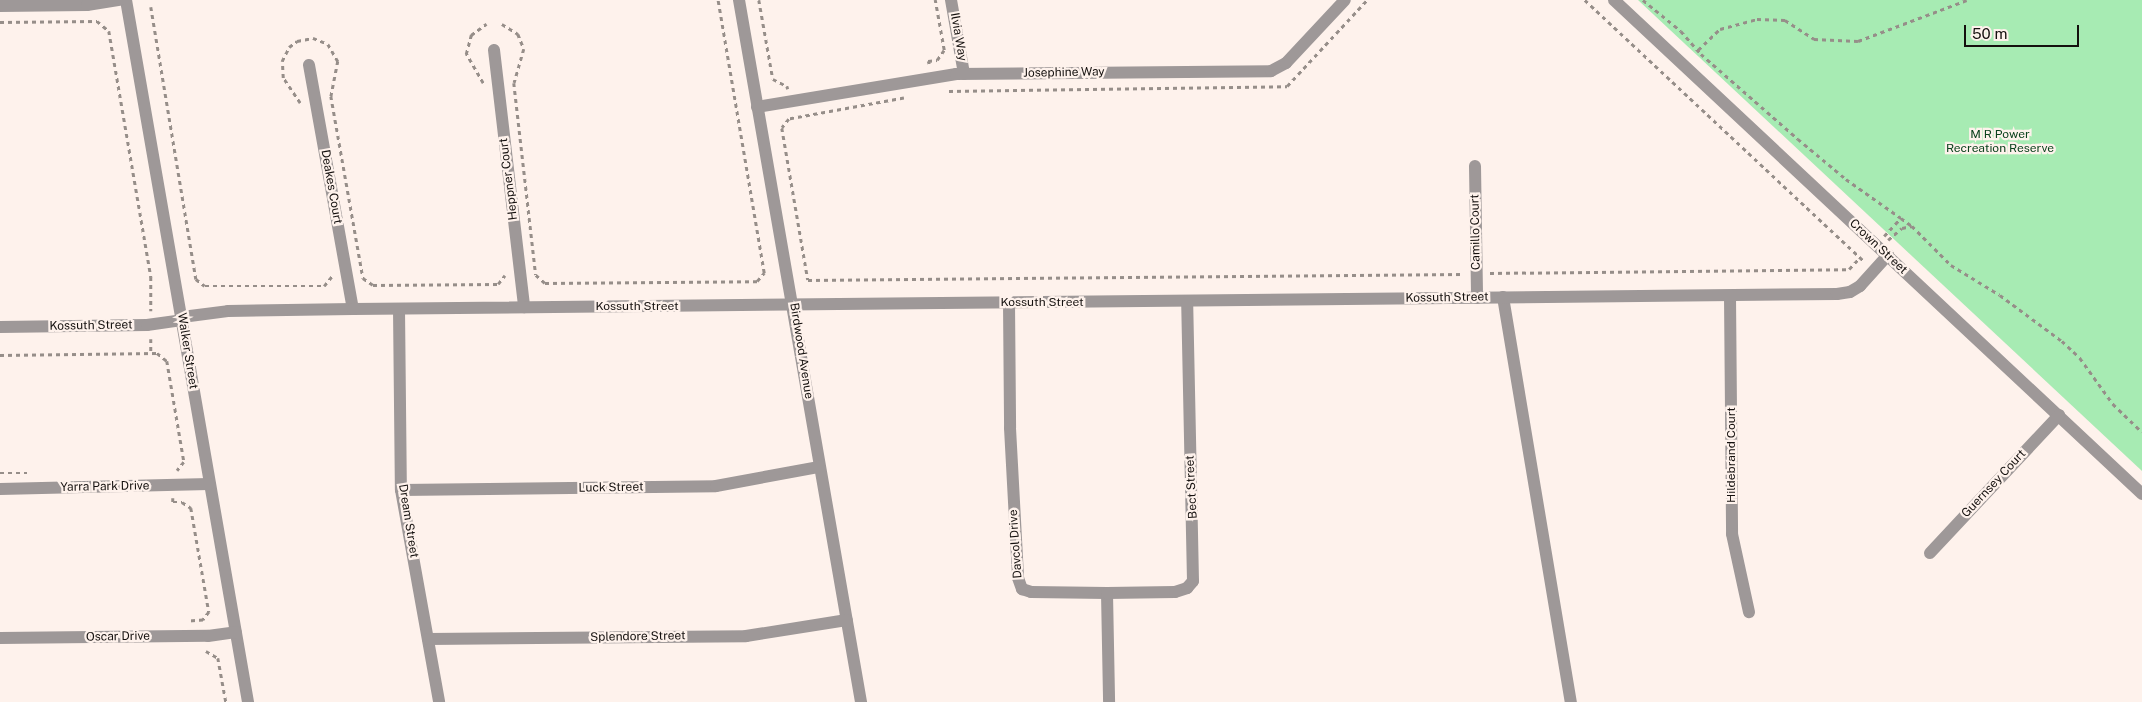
<!DOCTYPE html>
<style>
body{margin:0}
#map{position:relative;width:2142px;height:702px;overflow:hidden;background:#fef2ec;font-family:"Public Sans",sans-serif}
div>[style]{position:absolute}
.green>*{inset:0;background:#a7ebb3}
.path>*{height:2.5px;margin-top:-1.25px;transform-origin:0;background:repeating-linear-gradient(90deg,#968e89 0 4px,transparent 0 8px)}
.minor>*{height:12px;margin:-6px;padding:0 6px;transform-origin:6px;border-radius:6px;background:#9e9898}
span{translate:-50% -50%;white-space:nowrap;text-align:center;line-height:1.15;-webkit-text-stroke:4.5px #fef2ec;paint-order:stroke}
.street-label{font-size:12px;color:#14100e}
.park-label{font-size:12px;color:#0b421d}
.scale{position:absolute;left:1964px;top:25px;width:115px;height:22px;box-sizing:border-box;border:2px solid #14100e;border-top:0;padding-left:6px;font-size:15px;line-height:18px;white-space:nowrap;color:#14100e;-webkit-text-stroke:4px #fef2ec;paint-order:stroke}
</style>
<div id="map">
<div class="green">
<div style="clip-path:polygon(1638px 0,2142px 0,2142px 471px)"></div>
</div>
<div class="path">
<div style="left:759px;top:0;width:80px;rotate:80deg"></div>
<div style="left:773px;top:79px;width:16px;rotate:27deg"></div>
<div style="left:787px;top:86px;width:3px;rotate:72deg"></div>
<div style="left:1585px;top:0;width:383px;rotate:43.1deg"></div>
<div style="left:1643px;top:0;width:49px;rotate:39.2deg"></div>
<div style="left:1681px;top:31px;width:30px;rotate:49deg"></div>
<div style="left:1701px;top:54px;width:129px;rotate:41.2deg"></div>
<div style="left:1798px;top:139px;width:62px;rotate:39.8deg"></div>
<div style="left:1846px;top:179px;width:67px;rotate:35.3deg"></div>
<div style="left:151px;top:7px;width:276px;rotate:80.6deg"></div>
<div style="left:196px;top:279px;width:11px;rotate:38deg"></div>
<div style="left:205px;top:286px;width:119px"></div>
<div style="left:324px;top:286px;width:13px;rotate:-51deg"></div>
<div style="left:0;top:22px;width:97px;rotate:-0.6deg"></div>
<div style="left:97px;top:21px;width:16px;rotate:40deg"></div>
<div style="left:109px;top:31px;width:250px;rotate:80.3deg"></div>
<div style="left:151px;top:277px;width:34px;rotate:90deg"></div>
<div style="left:502px;top:24px;width:19px;rotate:32deg"></div>
<div style="left:518px;top:34px;width:16px;rotate:68deg"></div>
<div style="left:524px;top:49px;width:35px;rotate:106deg"></div>
<div style="left:514px;top:83px;width:193px;rotate:83.5deg"></div>
<div style="left:536px;top:275px;width:12px;rotate:42deg"></div>
<div style="left:545px;top:283px;width:212px;rotate:-0.5deg"></div>
<div style="left:757px;top:281px;width:11px;rotate:-49deg"></div>
<div style="left:764px;top:273px;width:277px;rotate:-99.6deg"></div>
<div style="left:1698px;top:50px;width:30px;rotate:-44deg"></div>
<div style="left:1720px;top:29px;width:38px;rotate:-15deg"></div>
<div style="left:1757px;top:19px;width:28px;rotate:2deg"></div>
<div style="left:1785px;top:20px;width:35px;rotate:33deg"></div>
<div style="left:1814px;top:39px;width:44px;rotate:2.6deg"></div>
<div style="left:1858px;top:41px;width:116px;rotate:-20.6deg"></div>
<div style="left:929px;top:64px;width:3px;rotate:-108deg"></div>
<div style="left:928px;top:61px;width:9px;rotate:-6deg"></div>
<div style="left:937px;top:60px;width:12px;rotate:-55deg"></div>
<div style="left:944px;top:50px;width:51px;rotate:-100.2deg"></div>
<div style="left:483px;top:83px;width:34px;rotate:-120deg"></div>
<div style="left:466px;top:54px;width:20px;rotate:-75deg"></div>
<div style="left:471px;top:35px;width:19px;rotate:-36deg"></div>
<div style="left:949px;top:91px;width:338px;rotate:-0.8deg"></div>
<div style="left:1287px;top:86px;width:117px;rotate:-47.1deg"></div>
<div style="left:904px;top:98px;width:117px;rotate:169.7deg"></div>
<div style="left:789px;top:119px;width:11px;rotate:128deg"></div>
<div style="left:782px;top:128px;width:154px;rotate:80.3deg"></div>
<div style="left:808px;top:280px;width:656px;rotate:-0.52deg"></div>
<div style="left:300px;top:103px;width:30px;rotate:-124deg"></div>
<div style="left:283px;top:78px;width:17px;rotate:-93deg"></div>
<div style="left:282px;top:61px;width:16px;rotate:-63deg"></div>
<div style="left:289px;top:47px;width:10px;rotate:-37deg"></div>
<div style="left:297px;top:41px;width:16px;rotate:-11deg"></div>
<div style="left:313px;top:38px;width:16px;rotate:22deg"></div>
<div style="left:328px;top:44px;width:20px;rotate:60deg"></div>
<div style="left:338px;top:61px;width:36px;rotate:101deg"></div>
<div style="left:331px;top:96px;width:185px;rotate:80deg"></div>
<div style="left:363px;top:278px;width:12px;rotate:35deg"></div>
<div style="left:373px;top:285px;width:125px;rotate:-0.5deg"></div>
<div style="left:498px;top:284px;width:11px;rotate:-52deg"></div>
<div style="left:1884px;top:236px;width:25px;rotate:-47deg"></div>
<div style="left:1901px;top:218px;width:14px;rotate:36deg"></div>
<div style="left:1912px;top:226px;width:55px;rotate:45deg"></div>
<div style="left:1951px;top:265px;width:57px;rotate:31.5deg"></div>
<div style="left:2000px;top:295px;width:77px;rotate:36.6deg"></div>
<div style="left:2062px;top:341px;width:25px;rotate:43deg"></div>
<div style="left:2080px;top:358px;width:57px;rotate:54.3deg"></div>
<div style="left:2113px;top:404px;width:40px;rotate:44deg"></div>
<div style="left:1888px;top:240px;width:18px;rotate:-41deg"></div>
<div style="left:1902px;top:228px;width:10px;rotate:-11deg"></div>
<div style="left:1490px;top:273px;width:359px;rotate:-0.6deg"></div>
<div style="left:1849px;top:269px;width:16px;rotate:-47deg"></div>
<div style="left:151px;top:339px;width:14px;rotate:90deg"></div>
<div style="left:0;top:355px;width:157px;rotate:-0.7deg"></div>
<div style="left:157px;top:353px;width:13px;rotate:39deg"></div>
<div style="left:167px;top:361px;width:102px;rotate:80.4deg"></div>
<div style="left:184px;top:462px;width:11px;rotate:128deg"></div>
<div style="left:0;top:473px;width:27px"></div>
<div style="left:173px;top:498px;width:4px;rotate:90deg"></div>
<div style="left:173px;top:502px;width:9px"></div>
<div style="left:182px;top:502px;width:11px;rotate:34deg"></div>
<div style="left:191px;top:508px;width:106px;rotate:80.2deg"></div>
<div style="left:209px;top:612px;width:10px;rotate:127deg"></div>
<div style="left:203px;top:620px;width:14px;rotate:176deg"></div>
<div style="left:206px;top:651px;width:14px;rotate:30deg"></div>
<div style="left:218px;top:658px;width:45px;rotate:79.7deg"></div>
</div>
<div class="minor">
<div style="left:126px;top:0;width:713px;rotate:80.14deg"></div>
<div style="left:739px;top:0;width:713px;rotate:80.14deg"></div>
<div style="left:951px;top:0;width:75px;rotate:80deg"></div>
<div style="left:1614px;top:0;width:723px;rotate:43.09deg"></div>
<div style="left:0;top:6px;width:87px;rotate:-0.7deg"></div>
<div style="left:87px;top:5px;width:33px;rotate:-9deg"></div>
<div style="left:494px;top:50px;width:259px;rotate:83.3deg"></div>
<div style="left:309px;top:65px;width:248px;rotate:79.8deg"></div>
<div style="left:757px;top:107px;width:202px;rotate:-9.4deg"></div>
<div style="left:956px;top:74px;width:315px;rotate:-0.5deg"></div>
<div style="left:1271px;top:71px;width:17px;rotate:-28deg"></div>
<div style="left:1286px;top:63px;width:86px;rotate:-46.9deg"></div>
<div style="left:1475px;top:166px;width:132px;rotate:89.1deg"></div>
<div style="left:1730px;top:296px;width:238px;rotate:89.5deg"></div>
<div style="left:1732px;top:534px;width:80px;rotate:77.7deg"></div>
<div style="left:1503px;top:297px;width:411px;rotate:80.5deg"></div>
<div style="left:1009px;top:303px;width:125px;rotate:89.5deg"></div>
<div style="left:1010px;top:428px;width:150px;rotate:86.9deg"></div>
<div style="left:1018px;top:578px;width:12px;rotate:70deg"></div>
<div style="left:1022px;top:589px;width:9px;rotate:18deg"></div>
<div style="left:1031px;top:592px;width:76px;rotate:0.8deg"></div>
<div style="left:1107px;top:593px;width:109px;rotate:88.9deg"></div>
<div style="left:399px;top:309px;width:181px;rotate:89.4deg"></div>
<div style="left:401px;top:490px;width:215px;rotate:79.8deg"></div>
<div style="left:182px;top:317px;width:46px;rotate:-7.4deg"></div>
<div style="left:228px;top:311px;width:125px;rotate:-0.9deg"></div>
<div style="left:353px;top:309px;width:1484px;rotate:-0.58deg"></div>
<div style="left:1837px;top:294px;width:13px;rotate:-9deg"></div>
<div style="left:1850px;top:292px;width:12px;rotate:-31deg"></div>
<div style="left:1860px;top:286px;width:42px;rotate:-47.9deg"></div>
<div style="left:0;top:327px;width:147px;rotate:-0.8deg"></div>
<div style="left:147px;top:325px;width:35px;rotate:-8deg"></div>
<div style="left:0;top:489px;width:209px;rotate:-1.4deg"></div>
<div style="left:401px;top:490px;width:315px;rotate:-0.7deg"></div>
<div style="left:716px;top:486px;width:105px;rotate:-10.5deg"></div>
<div style="left:1930px;top:553px;width:189px;rotate:-46.9deg"></div>
<div style="left:1107px;top:593px;width:68px;rotate:-0.8deg"></div>
<div style="left:1175px;top:592px;width:13px;rotate:-18deg"></div>
<div style="left:1187px;top:588px;width:9px;rotate:-49deg"></div>
<div style="left:1193px;top:581px;width:279px;rotate:-91.2deg"></div>
<div style="left:0;top:638px;width:208px;rotate:-0.6deg"></div>
<div style="left:208px;top:636px;width:28px;rotate:-8deg"></div>
<div style="left:428px;top:639px;width:318px;rotate:-0.5deg"></div>
<div style="left:746px;top:636px;width:102px;rotate:-9deg"></div>
</div>
<div class="street-label">
<span style="left:958px;top:37px;rotate:80deg">Ilvia Way</span>
<span style="left:1064px;top:73px;rotate:-1deg">Josephine Way</span>
<span style="left:509px;top:179px;rotate:-97deg">Heppner Court</span>
<span style="left:331px;top:187px;rotate:80deg">Deakes Court</span>
<span style="left:1476px;top:232px;rotate:-91deg">Camillo Court</span>
<span style="left:1878px;top:247px;rotate:43deg">Crown Street</span>
<span style="left:1447px;top:298px;rotate:-1deg">Kossuth Street</span>
<span style="left:1042px;top:303px">Kossuth Street</span>
<span style="left:637px;top:307px">Kossuth Street</span>
<span style="left:91px;top:326px;rotate:-1deg">Kossuth Street</span>
<span style="left:187px;top:351px;rotate:81deg">Walker Street</span>
<span style="left:801px;top:351px;rotate:81deg">Birdwood Avenue</span>
<span style="left:1732px;top:455px;rotate:-90deg">Hildebrand Court</span>
<span style="left:1994px;top:484px;rotate:-47deg">Guernsey Court</span>
<span style="left:105px;top:487px;rotate:-1deg">Yarra Park Drive</span>
<span style="left:1192px;top:487px;rotate:-93deg">Bect Street</span>
<span style="left:611px;top:488px;rotate:-1deg">Luck Street</span>
<span style="left:408px;top:521px;rotate:81deg">Dream Street</span>
<span style="left:1016px;top:544px;rotate:-94deg">Davcol Drive</span>
<span style="left:118px;top:637px;rotate:-1deg">Oscar Drive</span>
<span style="left:638px;top:637px;rotate:-1deg">Splendore Street</span>
</div>
<div class="park-label">
<span style="left:2000px;top:142px">M R Power<br>Recreation Reserve</span>
</div>
<div class="scale">50 m</div>
</div>
